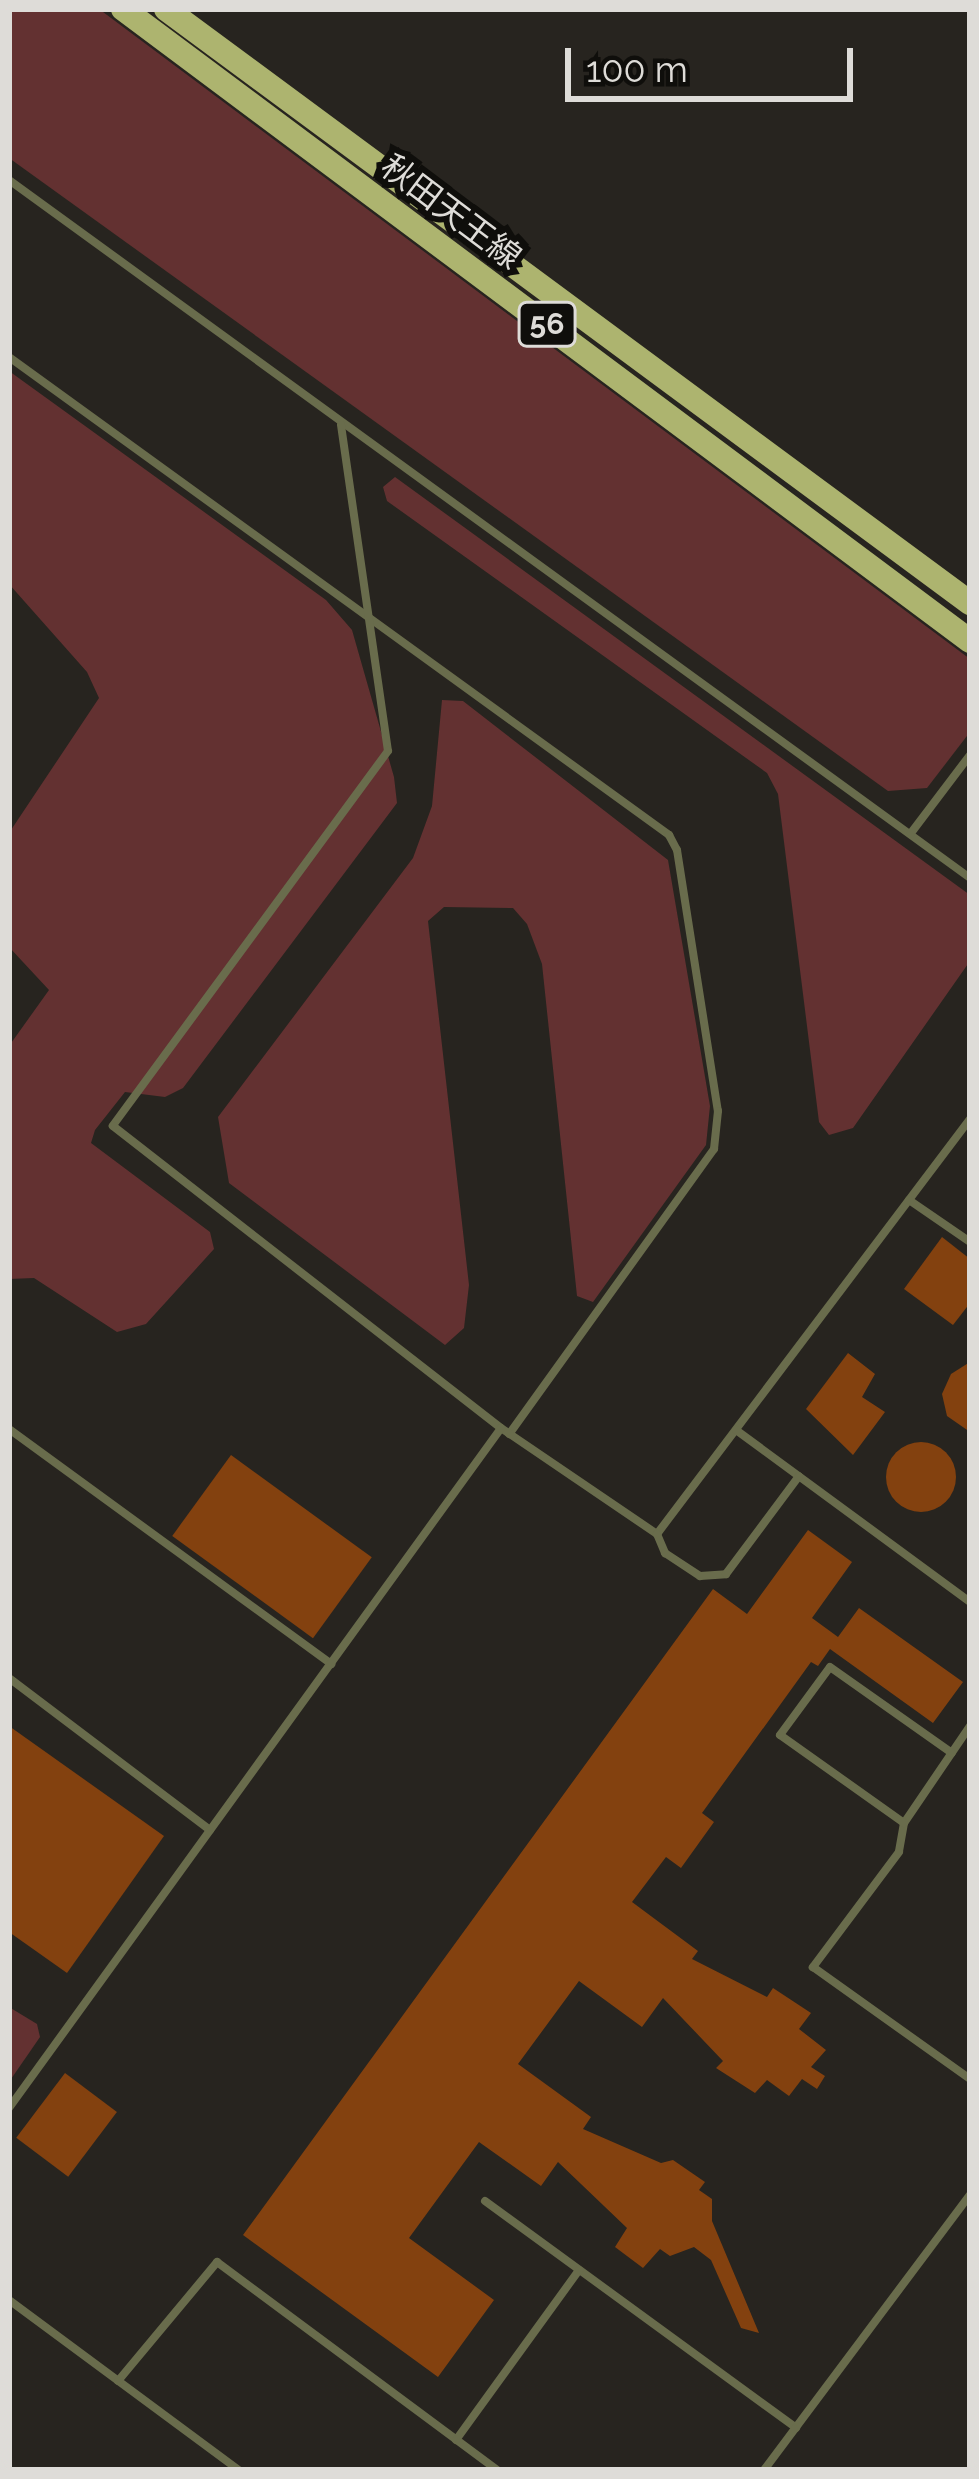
<!DOCTYPE html>
<meta charset="utf-8">
<style>
body{margin:0}
#map{position:relative;width:979px;height:2479px;overflow:hidden;background:#27241f;font-family:Raleway,"Noto Sans JP",sans-serif}
div>[style]{position:absolute}
.green>*{inset:0;background:#633131}
.building>*{inset:0;background:#83410f;transform-origin:0 0}
.round{border-radius:50%}
.service>*{height:8px;margin:-4px;padding:0 4px;transform-origin:4px;border-radius:4px;background:#696c4c}
.primary>*{height:24px;margin:-12px;padding:0 12px;transform-origin:12px;border-radius:12px;background:#adb46f}
span{translate:-50% -50%;white-space:nowrap;text-align:center;line-height:1.15;-webkit-text-stroke:12px #0f0e0b;paint-order:stroke}
.shield-label span{padding:3px 9px;background:#0f0e0b;border:3px solid;border-radius:9px;-webkit-text-stroke-width:0}
.shield-label{font-size:30px;color:#dedcd8;font-weight:700}
.street-label{font-size:33px;color:#dedcd8}
.frame{position:absolute;inset:0;border:12px solid #dedcd8;pointer-events:none}
.scale{position:absolute;left:565px;top:48px;width:288px;height:54px;box-sizing:border-box;border:6px solid #dedcd8;border-top:0;padding-left:15px;font-size:36px;line-height:42px;white-space:nowrap;color:#dedcd8;-webkit-text-stroke:9px #0f0e0b;paint-order:stroke}
</style>
<div id="map">
<div class="green">
<div style="clip-path:polygon(9px 9px,99px 9px,970px 659px,970px 732px,927px 788px,888px 791px,9px 158px)"></div>
<div style="clip-path:polygon(9px 371px,326px 600px,352px 630px,394px 777px,397px 803px,183px 1088px,165px 1097px,125px 1092px,95px 1130px,91px 1143px,210px 1232px,214px 1249px,146px 1324px,117px 1332px,34px 1278px,9px 1279px,9px 1046px,49px 990px,9px 947px,9px 833px,99px 698px,87px 672px,9px 584px)"></div>
<div style="clip-path:polygon(395px 477px,970px 895px,970px 961px,853px 1128px,829px 1135px,819px 1122px,778px 794px,767px 773px,387px 501px,383px 487px)"></div>
<div style="clip-path:polygon(442px 700px,463px 701px,668px 860px,710px 1106px,706px 1145px,593px 1302px,577px 1296px,542px 964px,527px 924px,513px 908px,444px 907px,428px 921px,469px 1285px,464px 1328px,445px 1345px,229px 1183px,218px 1117px,413px 858px,432px 806px)"></div>
<div style="clip-path:polygon(9px 2007px,37px 2024px,40px 2037px,9px 2082px)"></div>
</div>
<div class="building">
<div style="clip-path:polygon(942px 1237px,970px 1259px,970px 1303px,953px 1325px,904px 1289px)"></div>
<div style="clip-path:polygon(848px 1353px,875px 1374px,862px 1397px,885px 1412px,853px 1455px,806px 1409px)"></div>
<div style="clip-path:polygon(970px 1362px,970px 1432px,947px 1416px,942px 1394px,951px 1374px)"></div>
<div class="round" style="left:886px;top:1442px;width:70px;height:70px"></div>
<div style="left:231px;top:1455px;width:174px;height:100px;rotate:36deg"></div>
<div style="clip-path:polygon(808px 1530px,852px 1562px,812px 1618px,838px 1637px,859px 1608px,963px 1682px,933px 1723px,830px 1649px,818px 1666px,811px 1662px,702px 1813px,714px 1822px,681px 1868px,666px 1857px,632px 1902px,698px 1951px,692px 1959px,767px 1997px,773px 1988px,811px 2013px,799px 2029px,826px 2050px,811px 2067px,825px 2076px,817px 2089px,802px 2079px,789px 2096px,767px 2080px,755px 2093px,716px 2068px,723px 2061px,663px 1998px,642px 2027px,579px 1981px,518px 2064px,591px 2117px,583px 2129px,661px 2163px,673px 2160px,705px 2182px,699px 2190px,712px 2199px,712px 2221px,759px 2333px,741px 2328px,711px 2260px,694px 2247px,670px 2256px,660px 2249px,643px 2268px,615px 2247px,627px 2228px,558px 2162px,541px 2186px,479px 2142px,409px 2238px,494px 2300px,438px 2377px,243px 2235px,713px 1589px,747px 1614px)"></div>
<div style="clip-path:polygon(9px 1726px,164px 1836px,67px 1973px,9px 1932px)"></div>
<div style="left:65px;top:2073px;width:65px;height:81px;rotate:37deg"></div>
</div>
<div class="service">
<div style="left:9px;top:180px;width:1188px;rotate:35.99deg"></div>
<div style="left:9px;top:357px;width:815px;rotate:35.91deg"></div>
<div style="left:669px;top:835px;width:17px;rotate:62deg"></div>
<div style="left:677px;top:850px;width:264px;rotate:81.1deg"></div>
<div style="left:718px;top:1111px;width:38px;rotate:96deg"></div>
<div style="left:714px;top:1149px;width:351px;rotate:125.7deg"></div>
<div style="left:341px;top:425px;width:329px;rotate:81.8deg"></div>
<div style="left:388px;top:751px;width:465px;rotate:126.3deg"></div>
<div style="left:113px;top:1126px;width:492px;rotate:37.9deg"></div>
<div style="left:501px;top:1428px;width:189px;rotate:34.2deg"></div>
<div style="left:657px;top:1534px;width:520px;rotate:-52.98deg"></div>
<div style="left:911px;top:833px;width:98px;rotate:-52.9deg"></div>
<div style="left:909px;top:1200px;width:74px;rotate:34.5deg"></div>
<div style="left:9px;top:1429px;width:399px;rotate:36.1deg"></div>
<div style="left:736px;top:1430px;width:290px;rotate:36.3deg"></div>
<div style="left:657px;top:1534px;width:21px;rotate:67deg"></div>
<div style="left:665px;top:1553px;width:42px;rotate:33.3deg"></div>
<div style="left:700px;top:1576px;width:26px;rotate:-4deg"></div>
<div style="left:726px;top:1574px;width:122px;rotate:-53.3deg"></div>
<div style="left:9px;top:1678px;width:252px;rotate:37.1deg"></div>
<div style="left:970px;top:1726px;width:117px;rotate:124.2deg"></div>
<div style="left:904px;top:1823px;width:29px;rotate:100deg"></div>
<div style="left:899px;top:1852px;width:144px;rotate:126.8deg"></div>
<div style="left:813px;top:1967px;width:193px;rotate:35.5deg"></div>
<div style="left:904px;top:1823px;width:152px;rotate:-144.6deg"></div>
<div style="left:780px;top:1735px;width:84px;rotate:-53.7deg"></div>
<div style="left:830px;top:1667px;width:149px;rotate:35.2deg"></div>
<div style="left:9px;top:2108px;width:839px;rotate:-54.11deg"></div>
<div style="left:485px;top:2201px;width:385px;rotate:36.1deg"></div>
<div style="left:9px;top:2300px;width:286px;rotate:36.5deg"></div>
<div style="left:118px;top:2381px;width:155px;rotate:-50.2deg"></div>
<div style="left:217px;top:2262px;width:349px;rotate:36.6deg"></div>
<div style="left:456px;top:2440px;width:210px;rotate:-54.1deg"></div>
<div style="left:764px;top:2470px;width:344px;rotate:-53.2deg"></div>
</div>
<div class="primary">
<div style="left:123px;top:9px;width:1057px;rotate:36.73deg"></div>
<div style="left:166px;top:9px;width:1000px;rotate:36.46deg"></div>
</div>
<div class="shield-label">
<span style="left:547px;top:324px">56</span>
</div>
<div class="street-label">
<span style="left:451px;top:212px;rotate:37deg">秋田天王線</span>
</div>
<div class="frame"></div>
<div class="scale">100 m</div>
</div>
